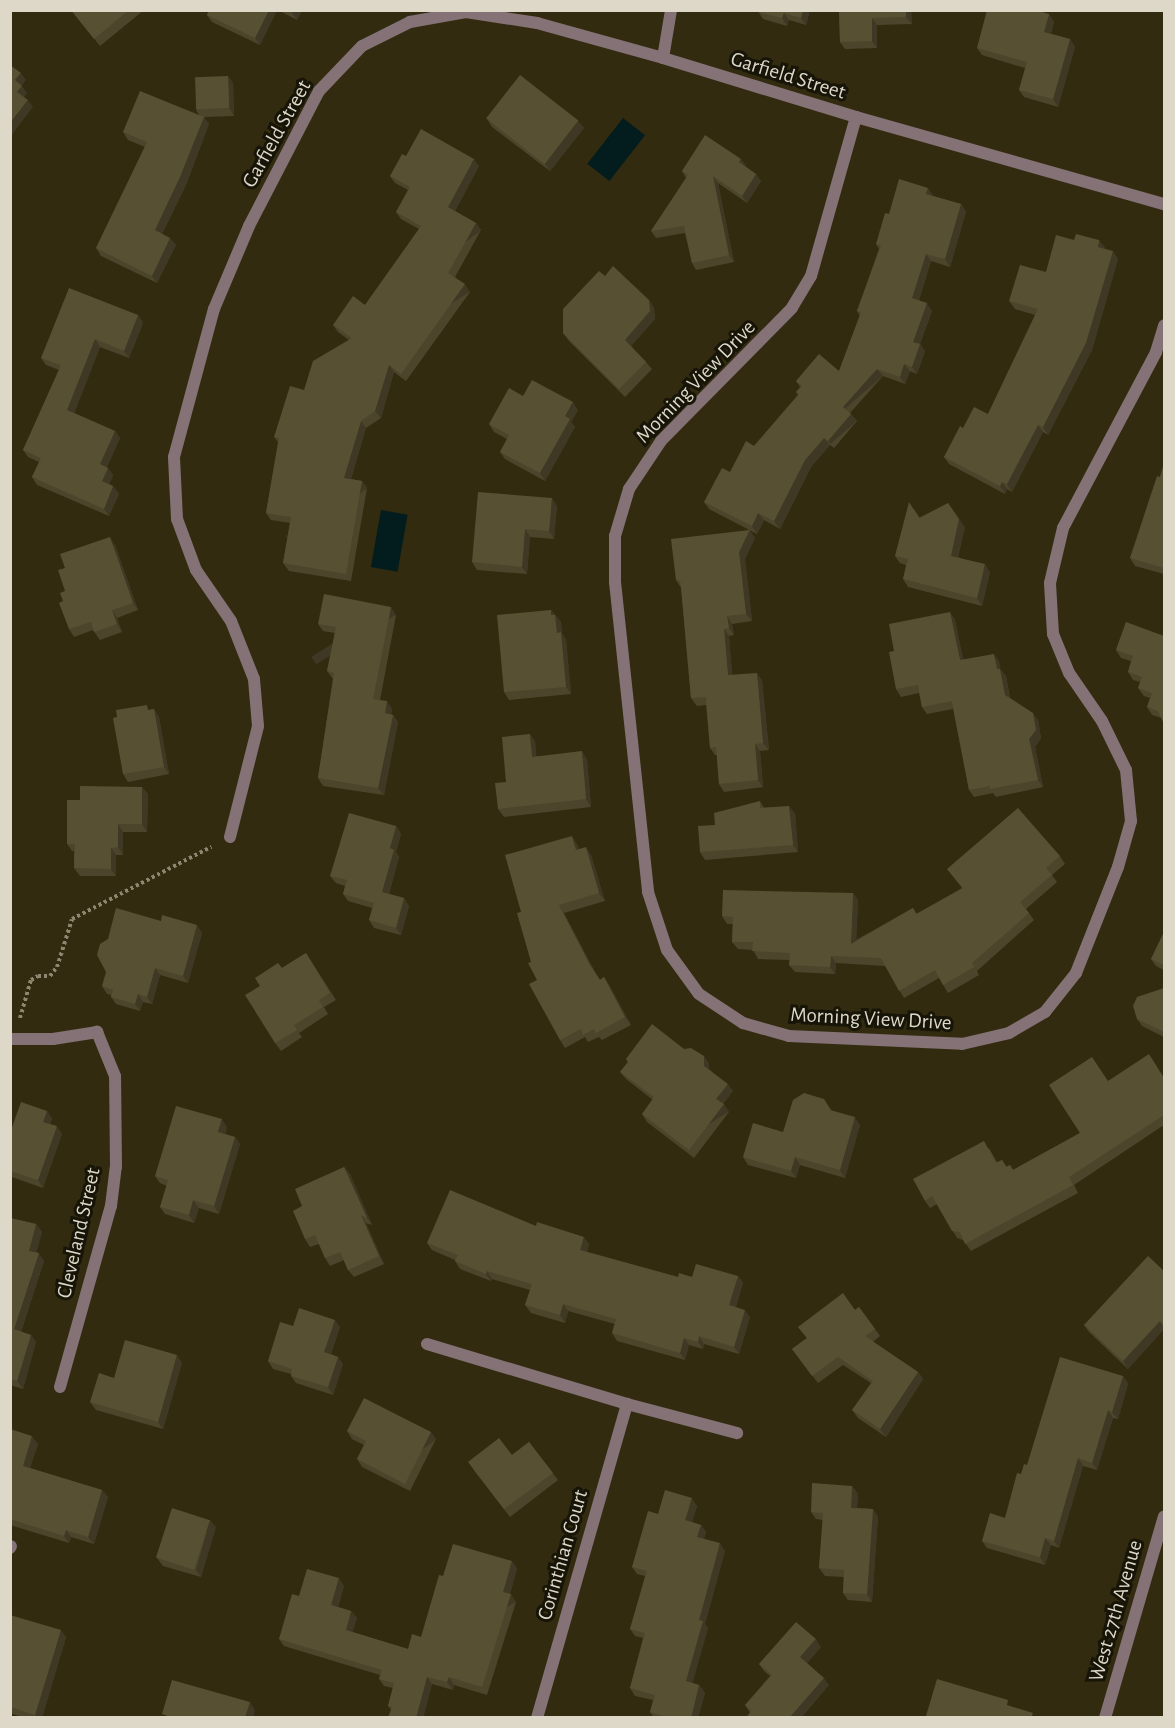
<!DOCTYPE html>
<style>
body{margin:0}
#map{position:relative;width:1175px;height:1728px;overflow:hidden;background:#332b0f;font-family:"Alegreya Sans",sans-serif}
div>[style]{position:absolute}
.water>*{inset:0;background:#031c1e;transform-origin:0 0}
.path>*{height:4px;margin-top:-2px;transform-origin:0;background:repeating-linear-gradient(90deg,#8d8671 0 3px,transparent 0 6px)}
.service>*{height:12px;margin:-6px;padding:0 6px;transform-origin:6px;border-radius:6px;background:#847276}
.minor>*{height:12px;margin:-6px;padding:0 6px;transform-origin:6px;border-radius:6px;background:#847276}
.wall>*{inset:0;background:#4c452c}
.shaded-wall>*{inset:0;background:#3e3824;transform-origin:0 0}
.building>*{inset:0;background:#585033;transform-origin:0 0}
span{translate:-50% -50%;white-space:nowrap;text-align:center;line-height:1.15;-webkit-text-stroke:6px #171408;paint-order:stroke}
.street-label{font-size:21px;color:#ddd8c8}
.frame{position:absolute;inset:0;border:12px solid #ddd8c8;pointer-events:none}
</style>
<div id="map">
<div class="water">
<div style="left:623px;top:118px;width:28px;height:58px;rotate:38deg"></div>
<div style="left:381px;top:510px;width:27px;height:58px;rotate:10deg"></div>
</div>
<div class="path">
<div style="left:20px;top:1018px;width:40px;rotate:-74deg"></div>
<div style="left:31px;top:980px;width:8px;rotate:-30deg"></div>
<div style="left:38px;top:976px;width:12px"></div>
<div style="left:50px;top:976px;width:11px;rotate:-52deg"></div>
<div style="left:57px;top:967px;width:50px;rotate:-72.6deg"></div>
<div style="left:72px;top:919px;width:157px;rotate:-27.4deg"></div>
</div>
<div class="service">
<div style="left:60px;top:1387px;width:188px;rotate:-74.3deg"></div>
<div style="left:111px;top:1206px;width:39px;rotate:-83deg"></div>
<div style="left:116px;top:1167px;width:91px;rotate:-90.6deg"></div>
<div style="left:115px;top:1076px;width:48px;rotate:-112.2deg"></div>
<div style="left:10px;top:1548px;width:2px;rotate:-63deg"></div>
</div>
<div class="minor">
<div style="left:663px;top:58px;width:49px;rotate:-80.5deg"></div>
<div style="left:856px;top:117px;width:165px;rotate:105.8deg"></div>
<div style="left:811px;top:276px;width:37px;rotate:121deg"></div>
<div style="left:792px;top:308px;width:187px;rotate:134.6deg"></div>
<div style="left:661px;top:441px;width:58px;rotate:123.7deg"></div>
<div style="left:629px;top:489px;width:49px;rotate:106.6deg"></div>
<div style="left:615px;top:536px;width:46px;rotate:90deg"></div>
<div style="left:615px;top:582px;width:312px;rotate:83.9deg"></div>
<div style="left:648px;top:892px;width:61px;rotate:71.9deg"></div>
<div style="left:667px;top:950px;width:54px;rotate:54deg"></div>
<div style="left:699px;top:994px;width:53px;rotate:33.4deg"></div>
<div style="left:743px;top:1023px;width:48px;rotate:15.8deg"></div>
<div style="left:789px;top:1036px;width:173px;rotate:2.6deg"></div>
<div style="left:962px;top:1044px;width:48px;rotate:-13.2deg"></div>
<div style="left:1009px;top:1033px;width:42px;rotate:-30.3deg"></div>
<div style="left:1045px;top:1012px;width:50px;rotate:-51.5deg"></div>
<div style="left:1076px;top:973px;width:114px;rotate:-68.4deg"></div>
<div style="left:1118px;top:867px;width:48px;rotate:-74.2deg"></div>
<div style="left:1131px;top:821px;width:51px;rotate:-95.6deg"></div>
<div style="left:1126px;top:770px;width:55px;rotate:-116.1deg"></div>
<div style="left:1102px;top:721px;width:58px;rotate:-124.5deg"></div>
<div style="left:1069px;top:673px;width:42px;rotate:-112.3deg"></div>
<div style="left:1053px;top:634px;width:51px;rotate:-93.4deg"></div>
<div style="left:1050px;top:583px;width:57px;rotate:-76.7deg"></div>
<div style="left:1063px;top:528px;width:199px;rotate:-62.1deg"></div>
<div style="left:1156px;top:352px;width:28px;rotate:-73deg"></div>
<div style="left:230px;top:837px;width:114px;rotate:-75.8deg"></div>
<div style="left:258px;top:726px;width:47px;rotate:-94.9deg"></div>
<div style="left:254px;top:679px;width:62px;rotate:-111.6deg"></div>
<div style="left:231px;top:621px;width:62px;rotate:-124.5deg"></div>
<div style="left:196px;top:570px;width:54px;rotate:-110.4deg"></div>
<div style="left:177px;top:519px;width:62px;rotate:-92.8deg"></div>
<div style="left:174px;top:457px;width:153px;rotate:-74.9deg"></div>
<div style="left:214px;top:309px;width:90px;rotate:-67.1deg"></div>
<div style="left:249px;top:226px;width:152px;rotate:-62.6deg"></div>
<div style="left:319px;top:91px;width:62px;rotate:-46.3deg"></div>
<div style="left:362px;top:46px;width:54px;rotate:-26.6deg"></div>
<div style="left:410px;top:22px;width:57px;rotate:-10.1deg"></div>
<div style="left:466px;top:12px;width:72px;rotate:8.8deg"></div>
<div style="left:537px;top:23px;width:131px;rotate:15.5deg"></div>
<div style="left:663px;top:58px;width:202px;rotate:17deg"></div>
<div style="left:856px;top:117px;width:320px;rotate:15.8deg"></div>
<div style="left:10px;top:1039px;width:43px"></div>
<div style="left:53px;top:1039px;width:45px;rotate:-9deg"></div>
<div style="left:427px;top:1344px;width:209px;rotate:16.7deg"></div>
<div style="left:627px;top:1404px;width:114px;rotate:14.8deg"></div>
<div style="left:537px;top:1718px;width:327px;rotate:-74deg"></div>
<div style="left:1105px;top:1718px;width:210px;rotate:-73.7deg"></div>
</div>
<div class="wall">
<div style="clip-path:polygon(71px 10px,144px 10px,100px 46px)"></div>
<div style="clip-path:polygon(209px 10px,277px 10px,260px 45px,212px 22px,207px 15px)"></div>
<div style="clip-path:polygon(278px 10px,302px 10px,297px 20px)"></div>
<div style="clip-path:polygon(756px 10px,810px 10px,806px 25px,789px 20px,787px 26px,763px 19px,758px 11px)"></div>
<div style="clip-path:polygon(839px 10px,911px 10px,912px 24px,877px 25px,877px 48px,845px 49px,840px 42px)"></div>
<div style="clip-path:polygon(1049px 14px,1054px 22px,1051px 34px,1070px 39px,1075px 47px,1058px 107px,1024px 97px,1019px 90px,1025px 68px,982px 55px,977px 48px)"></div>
<div style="clip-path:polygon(228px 76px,233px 83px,234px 116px,204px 117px,209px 124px,186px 185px,162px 234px,176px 245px,157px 283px,101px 256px,96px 248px,145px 147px,128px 140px,123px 132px,199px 115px,196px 110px)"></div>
<div style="clip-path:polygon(487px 119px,578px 121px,584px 128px,550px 171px,492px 127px)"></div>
<div style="clip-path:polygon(406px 156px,479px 166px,455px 211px,476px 223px,481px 230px,455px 277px,470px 292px,406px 381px,394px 372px,381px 418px,366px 428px,351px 479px,362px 481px,367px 488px,351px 581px,289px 571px,283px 563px,290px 523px,271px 520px,266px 513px,278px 442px,274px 437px,349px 340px,338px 332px,333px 325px,365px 305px,419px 229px,401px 219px,396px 212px,408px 190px,395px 183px,390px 176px)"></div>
<div style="clip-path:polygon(741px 159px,746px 166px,746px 167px,756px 174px,761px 181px,747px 203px,718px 183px,734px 262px,696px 270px,692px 263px,685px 233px,656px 238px,651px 231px,686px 178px,682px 171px)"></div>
<div style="clip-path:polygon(933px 195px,933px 196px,961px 204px,966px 212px,950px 267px,931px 261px,919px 300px,932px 311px,920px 344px,925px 351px,917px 374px,910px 371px,905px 384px,883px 376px,850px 413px,857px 421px,834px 448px,830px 445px,811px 467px,780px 529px,764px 520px,757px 534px,709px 509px,704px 502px,754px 446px,798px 395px,796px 392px,800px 387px,796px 381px,839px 371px,860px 316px,857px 311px,879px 249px,876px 244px,889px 214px)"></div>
<div style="clip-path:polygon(1074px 240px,1099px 240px,1105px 248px,1104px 249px,1118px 259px,1092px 350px,1048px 435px,1043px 432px,1012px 492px,1007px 489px,1005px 494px,949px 464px,944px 457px,963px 428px,988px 414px,1035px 315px,1015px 309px,1009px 301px,1046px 272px)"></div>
<div style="clip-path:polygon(605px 276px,649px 300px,654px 308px,655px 319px,631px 346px,646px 362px,652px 369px,625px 397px,569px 341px,563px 333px)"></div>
<div style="clip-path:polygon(138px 315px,143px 323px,129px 358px,100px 347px,74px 413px,115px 431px,120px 438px,107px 467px,113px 475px,109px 485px,113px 486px,119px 494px,109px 516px,37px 485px,32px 477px,39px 462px,28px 457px,23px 450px,59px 370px,46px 365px,41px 358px)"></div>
<div style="clip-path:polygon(523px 396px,578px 410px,571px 422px,575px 427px,545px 481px,505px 459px,500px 452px,507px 439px,494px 432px,489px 424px)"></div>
<div style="clip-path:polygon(1164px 463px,1164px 574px,1135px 566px,1130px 558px,1160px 477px)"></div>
<div style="clip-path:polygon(557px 506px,554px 539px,530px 537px,527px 574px,477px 570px,472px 562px)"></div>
<div style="clip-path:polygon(914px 509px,920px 518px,965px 527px,958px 557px,990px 572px,982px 606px,908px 587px,903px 579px,906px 565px,900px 563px,895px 556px)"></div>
<div style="clip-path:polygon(755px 538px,745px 559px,752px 621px,732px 624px,734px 635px,729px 636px,732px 675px,762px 680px,769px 750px,760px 751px,763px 787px,724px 792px,719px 784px,717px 755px,715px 755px,710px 748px,706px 705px,697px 706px,691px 698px,681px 588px,676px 580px)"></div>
<div style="clip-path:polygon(115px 545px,138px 610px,117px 618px,122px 632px,100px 640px,93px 630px,74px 637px,69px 629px,63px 601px,65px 591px,65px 568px)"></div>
<div style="clip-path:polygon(551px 610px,561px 622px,562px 633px,566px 640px,571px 694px,509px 700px,504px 692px)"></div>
<div style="clip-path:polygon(950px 612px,955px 620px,963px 659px,999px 661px,1000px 669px,1006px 676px,1010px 698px,1038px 720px,1041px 738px,1035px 747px,1043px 787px,996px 797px,993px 793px,974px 797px,969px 790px,953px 709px,927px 714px,922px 707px,919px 693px,901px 697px,896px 689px,894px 651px)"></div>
<div style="clip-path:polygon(396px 615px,380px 700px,392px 709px,391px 714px,393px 715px,398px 722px,384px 795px,323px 786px,318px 778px,333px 679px,327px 671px,335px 633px,323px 631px,318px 624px)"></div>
<div style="clip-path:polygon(1126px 622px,1162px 718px,1152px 715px,1147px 707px,1150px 698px,1144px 696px,1138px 688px,1140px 682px,1133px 680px,1128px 672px,1131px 661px,1121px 658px,1116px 650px)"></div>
<div style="clip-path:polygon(154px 709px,159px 717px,169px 774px,128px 782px,123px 774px,117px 717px)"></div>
<div style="clip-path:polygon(535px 741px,536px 756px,587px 759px,591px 807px,504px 817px,498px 809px)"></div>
<div style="clip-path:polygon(142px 787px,148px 794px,147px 832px,123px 832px,123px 855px,116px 855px,116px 876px,80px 876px,74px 868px,74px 851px,72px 851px,67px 844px,80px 800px)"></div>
<div style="clip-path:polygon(760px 801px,764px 808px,795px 813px,798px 852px,705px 860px,700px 852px,715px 825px)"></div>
<div style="clip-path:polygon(396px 826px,401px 834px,396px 852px,399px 857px,389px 894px,404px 898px,409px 906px,401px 935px,374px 928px,369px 920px,372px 908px,348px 901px,343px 894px,345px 886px,336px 883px,330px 876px)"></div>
<div style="clip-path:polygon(577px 844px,579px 849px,591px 855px,605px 901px,564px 913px,595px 972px,600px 980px,604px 977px,609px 985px,631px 1025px,602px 1040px,599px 1037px,588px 1042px,585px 1037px,565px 1048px,560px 1040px,531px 962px,521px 912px)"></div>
<div style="clip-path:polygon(1060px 856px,1065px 864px,1052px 875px,1057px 882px,1026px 909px,1034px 920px,977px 971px,979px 975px,948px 993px,939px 978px,904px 998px,885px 966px,836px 963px,835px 974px,795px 972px,789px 965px,790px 960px,758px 959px,753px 950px,738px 949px,732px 942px,733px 924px,727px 924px,722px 916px,853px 893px,858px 900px,856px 940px,913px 908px,917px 914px,962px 888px,947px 869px)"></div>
<div style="clip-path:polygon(1164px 932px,1164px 970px,1156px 966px,1151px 959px)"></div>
<div style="clip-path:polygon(202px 933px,188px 983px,160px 975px,152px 1004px,143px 1002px,140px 1011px,116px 1004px,111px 997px,111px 995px,107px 994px,102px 986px)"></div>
<div style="clip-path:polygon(306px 953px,336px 1000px,324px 1007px,328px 1014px,299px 1033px,302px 1037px,281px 1051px,275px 1043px,260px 986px,282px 968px)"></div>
<div style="clip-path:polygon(1164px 988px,1164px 1037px,1142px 1026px,1137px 1019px)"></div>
<div style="clip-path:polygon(684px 1049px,704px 1056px,709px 1064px,709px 1069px,733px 1091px,723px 1104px,729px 1112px,694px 1158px,647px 1122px,642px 1114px,653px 1100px,626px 1079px,620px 1072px,628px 1062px,626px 1059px)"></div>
<div style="clip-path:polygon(1164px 1078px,1164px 1125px,1074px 1185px,1078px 1193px,971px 1251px,963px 1240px,957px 1238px,937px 1204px,930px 1208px,925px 1201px,989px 1148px,997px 1162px,1002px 1160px,1007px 1167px,1010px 1165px,1013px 1170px,1080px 1133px,1108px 1081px)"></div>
<div style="clip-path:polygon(824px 1099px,832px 1111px,860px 1125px,845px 1178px,800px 1165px,796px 1178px,748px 1165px,743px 1157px,783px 1132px)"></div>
<div style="clip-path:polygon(47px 1111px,52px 1119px,50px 1124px,62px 1134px,43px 1188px,12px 1177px,10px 1174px,10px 1133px)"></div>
<div style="clip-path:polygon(227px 1127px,225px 1134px,235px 1137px,240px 1144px,219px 1214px,199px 1208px,194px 1223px,165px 1214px,160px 1207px,167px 1186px,160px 1183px,155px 1176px)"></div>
<div style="clip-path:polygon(344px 1167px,350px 1174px,372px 1225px,366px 1223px,384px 1264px,354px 1277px,348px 1270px,344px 1260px,330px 1266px,325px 1258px,319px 1244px,310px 1247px,305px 1239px,302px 1206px)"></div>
<div style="clip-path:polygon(10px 1218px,36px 1224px,42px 1232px,36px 1253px,44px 1261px,21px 1332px,31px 1335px,36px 1342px,23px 1389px,10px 1385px)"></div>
<div style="clip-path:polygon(536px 1226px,589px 1244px,587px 1252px,678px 1277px,738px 1276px,743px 1283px,736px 1307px,750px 1317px,739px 1354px,704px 1344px,703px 1349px,689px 1345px,685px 1360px,617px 1341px,612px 1333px,615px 1324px,568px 1311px,565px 1323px,531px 1313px,525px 1305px,530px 1290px,492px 1279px,491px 1281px,460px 1269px,455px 1261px,455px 1260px,432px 1250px,427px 1243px)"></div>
<div style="clip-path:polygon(1164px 1271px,1164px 1329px,1128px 1369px,1089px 1332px,1084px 1325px)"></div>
<div style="clip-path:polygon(859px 1307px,880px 1336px,873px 1342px,918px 1372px,923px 1379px,886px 1437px,858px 1418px,852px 1410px,871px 1383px,843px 1365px,818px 1383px,792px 1349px,807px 1338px,798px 1327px,855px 1310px)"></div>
<div style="clip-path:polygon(293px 1326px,340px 1327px,331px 1354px,338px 1357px,343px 1364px,333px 1395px,296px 1383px,291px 1376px,291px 1374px,273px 1369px,268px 1361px)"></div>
<div style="clip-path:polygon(182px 1363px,163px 1429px,96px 1410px,90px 1402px)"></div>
<div style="clip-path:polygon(1123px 1376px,1128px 1384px,1118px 1419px,1113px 1418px,1097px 1470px,1083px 1466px,1059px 1548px,1051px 1545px,1045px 1565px,987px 1548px,982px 1541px,1005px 1518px,1027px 1465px)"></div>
<div style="clip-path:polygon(10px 1429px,38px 1444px,30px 1468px,102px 1490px,108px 1497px,94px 1544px,71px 1537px,69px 1543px,10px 1525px)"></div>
<div style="clip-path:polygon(347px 1431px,436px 1439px,410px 1491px,362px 1467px,357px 1459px,364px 1445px,352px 1439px)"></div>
<div style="clip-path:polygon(529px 1442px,558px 1480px,510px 1517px,473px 1469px,512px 1455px)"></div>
<div style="clip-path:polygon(852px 1486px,858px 1494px,857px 1508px,873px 1509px,878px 1517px,872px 1602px,848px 1600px,843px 1593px,844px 1577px,825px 1576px,819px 1568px,823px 1520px,816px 1519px,811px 1512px)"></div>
<div style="clip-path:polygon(697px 1506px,692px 1522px,701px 1525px,706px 1532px,704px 1539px,725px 1551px,705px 1624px,708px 1628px,692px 1683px,699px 1685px,705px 1693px,698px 1718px,654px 1718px,650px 1712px,653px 1700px,635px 1696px,630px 1688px,643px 1638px,635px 1636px,630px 1629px,645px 1576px,637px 1574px,632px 1567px,658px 1514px)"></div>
<div style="clip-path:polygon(216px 1527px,201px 1577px,163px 1566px,157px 1558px)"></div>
<div style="clip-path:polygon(517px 1568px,510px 1594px,516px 1602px,487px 1695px,454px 1685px,453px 1690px,432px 1684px,423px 1718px,388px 1718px,391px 1710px,388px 1706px,393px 1688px,384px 1686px,379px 1679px,380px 1675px,284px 1646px,279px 1639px,299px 1596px,344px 1586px,338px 1607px,351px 1611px,357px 1618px,352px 1632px,408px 1649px,421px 1637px,443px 1576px)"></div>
<div style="clip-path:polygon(10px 1615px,66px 1637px,42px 1718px,25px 1718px,10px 1713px)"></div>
<div style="clip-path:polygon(821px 1647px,807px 1663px,829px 1685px,801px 1718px,746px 1718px,750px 1713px,745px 1705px,770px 1676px,764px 1671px,759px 1664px)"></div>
</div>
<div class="shaded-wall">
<div style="clip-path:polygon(269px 10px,277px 10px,260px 45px,255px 38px)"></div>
<div style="clip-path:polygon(293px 10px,302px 10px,297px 20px,292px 13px)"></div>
<div style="clip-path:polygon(803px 10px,810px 10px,806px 25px,801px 18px)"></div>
<div style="clip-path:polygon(906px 10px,911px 10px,912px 24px,906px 17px)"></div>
<div style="clip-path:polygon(784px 13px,789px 20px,787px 26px,782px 18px)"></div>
<div style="clip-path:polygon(1049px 14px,1054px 22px,1049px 39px,1044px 32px)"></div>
<div style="clip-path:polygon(872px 18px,877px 25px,877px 48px,872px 41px)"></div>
<div style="clip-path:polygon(1070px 39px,1075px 47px,1058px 107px,1053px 99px)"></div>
<div style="clip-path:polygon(21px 73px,26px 80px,20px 88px,15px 80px)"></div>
<div style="clip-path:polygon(228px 76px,233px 83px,234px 116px,229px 108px)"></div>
<div style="clip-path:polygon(22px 86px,27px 93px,22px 100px,17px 92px)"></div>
<div style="clip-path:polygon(28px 100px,33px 107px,10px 137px,10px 123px)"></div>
<div style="clip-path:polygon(204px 117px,209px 124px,186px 185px,160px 238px,155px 230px)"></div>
<div style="clip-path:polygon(578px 121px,584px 128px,550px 171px,545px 164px)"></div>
<div style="clip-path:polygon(474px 159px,479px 166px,453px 215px,448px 207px)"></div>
<div style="clip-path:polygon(741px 159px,746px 166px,744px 170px,739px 162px)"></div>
<div style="clip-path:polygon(756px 174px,761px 181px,747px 203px,742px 196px)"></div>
<div style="clip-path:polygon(713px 176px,718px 183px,734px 262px,729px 255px)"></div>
<div style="clip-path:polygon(928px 188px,933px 195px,931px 201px,926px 194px)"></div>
<div style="clip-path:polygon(961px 204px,966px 212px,950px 267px,945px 259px)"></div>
<div style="left:476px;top:223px;width:9px;height:57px;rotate:54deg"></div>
<div style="clip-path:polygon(170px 238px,176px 245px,157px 283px,152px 276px)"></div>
<div style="clip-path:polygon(1099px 240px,1105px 248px,1103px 254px,1098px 247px)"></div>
<div style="clip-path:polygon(1113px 251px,1118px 259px,1092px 350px,1048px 435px,1043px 427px)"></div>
<div style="clip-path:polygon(926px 254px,931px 261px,917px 305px,912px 298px)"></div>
<div style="left:465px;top:284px;width:9px;height:110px;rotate:58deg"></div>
<div style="clip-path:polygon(649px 300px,654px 308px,655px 319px,630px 347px,625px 340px)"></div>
<div style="clip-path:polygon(927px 303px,932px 311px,920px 344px,925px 351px,917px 374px,912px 367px,913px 342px)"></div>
<div style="clip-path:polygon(138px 315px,143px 323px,129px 358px,124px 351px)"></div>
<div style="clip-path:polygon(95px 339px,100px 347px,73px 417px,67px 410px)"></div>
<div style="clip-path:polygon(904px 364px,910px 371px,905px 384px,900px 377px)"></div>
<div style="clip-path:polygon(389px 365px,394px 372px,381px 418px,375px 411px)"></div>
<div style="left:877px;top:369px;width:9px;height:51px;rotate:49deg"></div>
<div style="clip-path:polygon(573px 402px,578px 410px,571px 422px,575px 427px,545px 481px,540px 473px,565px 416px)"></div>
<div style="left:851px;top:414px;width:9px;height:35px;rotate:49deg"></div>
<div style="clip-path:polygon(361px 421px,366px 428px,349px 485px,344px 478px)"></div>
<div style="clip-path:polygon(1038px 425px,1043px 432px,1012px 492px,1007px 484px)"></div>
<div style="clip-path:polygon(115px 431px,120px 438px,105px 472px,100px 464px)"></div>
<div style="clip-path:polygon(824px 438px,830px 445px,811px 467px,780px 529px,774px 521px,805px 460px)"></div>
<div style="clip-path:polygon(108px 468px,113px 475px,107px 489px,102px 481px)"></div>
<div style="left:362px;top:481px;width:9px;height:94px;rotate:54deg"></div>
<div style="clip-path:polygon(1002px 482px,1007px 489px,1005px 494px,1000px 486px)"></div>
<div style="clip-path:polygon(113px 486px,119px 494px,109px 516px,104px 509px)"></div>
<div style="clip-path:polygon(552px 498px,557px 506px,554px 539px,549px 531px)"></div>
<div style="clip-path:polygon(948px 503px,965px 527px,956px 563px,951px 556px)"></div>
<div style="clip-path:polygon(758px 513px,764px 520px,757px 534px,752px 526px)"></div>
<div style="clip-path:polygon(525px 529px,530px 537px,527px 574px,522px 567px)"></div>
<div style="clip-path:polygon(750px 530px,755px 538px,745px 559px,752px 621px,746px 614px,739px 552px)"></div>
<div style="clip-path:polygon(110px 537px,115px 545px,138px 610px,133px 603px)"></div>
<div style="clip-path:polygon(985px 564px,990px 572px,982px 606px,977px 598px)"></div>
<div style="left:391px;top:607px;width:9px;height:94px;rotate:58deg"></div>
<div style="clip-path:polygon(112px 610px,117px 618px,122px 632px,117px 624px)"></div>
<div style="clip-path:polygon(551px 610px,561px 622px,562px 633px,566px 640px,571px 694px,566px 687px,557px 633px,551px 615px)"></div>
<div style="clip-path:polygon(950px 612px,955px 620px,965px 667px,960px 660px)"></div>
<div style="clip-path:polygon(727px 616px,732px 624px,734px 635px,729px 628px)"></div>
<div style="clip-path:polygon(724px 629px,729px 636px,733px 683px,728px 675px)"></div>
<div style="clip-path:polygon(994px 654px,999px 661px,1002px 677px,997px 669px)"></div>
<div style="clip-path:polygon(1000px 669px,1006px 676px,1010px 702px,1005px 695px)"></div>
<div style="clip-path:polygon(757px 673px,762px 680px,769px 750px,763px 743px)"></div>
<div style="clip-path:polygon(387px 701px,392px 709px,390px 721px,385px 713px)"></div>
<div style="clip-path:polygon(154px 709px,159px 717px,169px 774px,164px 767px)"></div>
<div style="clip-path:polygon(1033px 713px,1038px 720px,1041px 738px,1035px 747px,1043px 787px,1038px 780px,1029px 739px)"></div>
<div style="clip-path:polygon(393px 715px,398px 722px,384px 795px,378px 788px)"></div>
<div style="clip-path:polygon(530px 734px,535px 741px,537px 764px,532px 757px)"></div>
<div style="clip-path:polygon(755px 744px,760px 751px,763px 787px,758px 780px)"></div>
<div style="clip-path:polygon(582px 751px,587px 759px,591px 807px,586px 799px)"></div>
<div style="clip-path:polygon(142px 787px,148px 794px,147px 832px,142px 824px)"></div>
<div style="clip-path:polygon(789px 806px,795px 813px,798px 852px,793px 845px)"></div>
<div style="clip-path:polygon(118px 824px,123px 832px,123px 855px,118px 847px)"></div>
<div style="clip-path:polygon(396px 826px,401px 834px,396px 852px,399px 857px,387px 899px,382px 892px,390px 848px)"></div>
<div style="clip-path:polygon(572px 836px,577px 844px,581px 857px,576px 850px)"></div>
<div style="clip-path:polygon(586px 847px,591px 855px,605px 901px,599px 893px)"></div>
<div style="clip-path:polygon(111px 848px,116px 855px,116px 876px,111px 869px)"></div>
<div style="clip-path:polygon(853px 893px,858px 900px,856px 951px,851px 944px)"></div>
<div style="clip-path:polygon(404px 898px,409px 906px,401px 935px,396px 928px)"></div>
<div style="clip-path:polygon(559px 905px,564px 913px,595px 972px,590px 965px)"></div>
<div style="clip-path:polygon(197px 925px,202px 933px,188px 983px,183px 976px)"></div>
<div style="clip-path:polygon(831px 956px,836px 963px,835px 974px,830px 967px)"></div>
<div style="clip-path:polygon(155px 968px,160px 975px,152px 1004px,147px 997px)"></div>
<div style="clip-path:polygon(604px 977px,609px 985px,631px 1025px,625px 1017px)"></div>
<div style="clip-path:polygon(138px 994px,143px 1002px,140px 1011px,135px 1004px)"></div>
<div style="clip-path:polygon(704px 1056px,709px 1064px,709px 1073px,704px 1066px)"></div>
<div style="clip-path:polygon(728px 1084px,733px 1091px,721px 1106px,716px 1099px)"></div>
<div style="left:724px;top:1104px;width:9px;height:58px;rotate:58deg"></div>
<div style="clip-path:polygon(47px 1111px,52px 1119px,48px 1129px,43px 1122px)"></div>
<div style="clip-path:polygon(855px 1117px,860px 1125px,845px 1178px,840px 1170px)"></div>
<div style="clip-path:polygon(222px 1119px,227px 1127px,223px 1139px,218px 1132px)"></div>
<div style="clip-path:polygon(57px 1126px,62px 1134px,43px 1188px,38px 1180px)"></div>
<div style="clip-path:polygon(235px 1137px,240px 1144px,219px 1214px,214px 1206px)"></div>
<div style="clip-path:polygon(795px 1157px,800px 1165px,796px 1178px,791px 1171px)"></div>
<div style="clip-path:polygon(344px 1167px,350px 1174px,372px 1225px,367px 1218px)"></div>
<div style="clip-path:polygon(193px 1200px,199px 1208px,194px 1223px,189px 1215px)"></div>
<div style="clip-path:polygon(361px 1215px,366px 1223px,384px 1264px,379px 1256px)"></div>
<div style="clip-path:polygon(36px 1224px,42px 1232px,35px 1258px,29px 1251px)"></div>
<div style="clip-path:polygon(584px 1237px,589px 1244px,585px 1257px,580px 1250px)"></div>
<div style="clip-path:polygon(39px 1253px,44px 1261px,19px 1337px,14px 1329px)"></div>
<div style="clip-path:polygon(487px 1271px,492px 1279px,491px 1281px,486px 1274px)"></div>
<div style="clip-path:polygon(738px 1276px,743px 1283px,734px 1312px,729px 1305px)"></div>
<div style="clip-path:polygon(563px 1304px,568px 1311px,565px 1323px,560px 1315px)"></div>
<div style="clip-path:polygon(745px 1310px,750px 1317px,739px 1354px,734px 1347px)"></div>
<div style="clip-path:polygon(335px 1320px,340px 1327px,329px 1360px,324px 1352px)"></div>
<div style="clip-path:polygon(1160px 1321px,1164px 1329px,1128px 1369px,1123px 1361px)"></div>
<div style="clip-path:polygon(31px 1335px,36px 1342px,23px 1389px,17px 1381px)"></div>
<div style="clip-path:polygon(699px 1336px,704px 1344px,703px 1349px,698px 1342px)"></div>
<div style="clip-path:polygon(684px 1338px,689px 1345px,685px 1360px,680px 1353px)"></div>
<div style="clip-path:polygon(177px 1355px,182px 1363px,163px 1429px,158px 1422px)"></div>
<div style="clip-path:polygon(338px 1357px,343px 1364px,333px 1395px,328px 1387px)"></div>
<div style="clip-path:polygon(918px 1372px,923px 1379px,886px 1437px,880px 1429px)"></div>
<div style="clip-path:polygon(1123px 1376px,1128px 1384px,1118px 1419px,1112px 1412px)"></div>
<div style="clip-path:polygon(1108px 1410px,1113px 1418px,1097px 1470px,1092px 1463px)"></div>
<div style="left:431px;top:1432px;width:9px;height:58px;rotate:54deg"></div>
<div style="clip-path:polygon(32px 1436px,38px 1444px,28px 1474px,23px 1466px)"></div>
<div style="clip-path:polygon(1078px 1458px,1083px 1466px,1059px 1548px,1054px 1541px)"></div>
<div style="clip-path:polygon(852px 1486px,858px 1494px,856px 1515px,851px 1508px)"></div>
<div style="clip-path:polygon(102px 1490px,108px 1497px,94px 1544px,88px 1537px)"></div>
<div style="clip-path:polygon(692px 1498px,697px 1506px,690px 1528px,685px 1520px)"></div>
<div style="clip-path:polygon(873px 1509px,878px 1517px,872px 1602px,867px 1594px)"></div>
<div style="clip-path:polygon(210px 1520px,216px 1527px,201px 1577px,196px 1570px)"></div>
<div style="clip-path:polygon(701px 1525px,706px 1532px,703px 1544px,697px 1537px)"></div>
<div style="clip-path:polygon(66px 1530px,71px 1537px,69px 1543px,64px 1536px)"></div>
<div style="clip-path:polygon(1045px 1538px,1051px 1545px,1045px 1565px,1040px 1557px)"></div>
<div style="clip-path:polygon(720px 1543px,725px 1551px,705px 1624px,708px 1628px,691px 1689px,686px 1681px,699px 1620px)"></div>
<div style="clip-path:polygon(512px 1561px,517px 1568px,508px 1600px,503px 1592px)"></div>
<div style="clip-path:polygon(339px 1578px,344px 1586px,336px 1612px,331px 1605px)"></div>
<div style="left:511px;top:1594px;width:9px;height:97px;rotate:58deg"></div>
<div style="clip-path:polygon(351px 1611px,357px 1618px,351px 1638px,346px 1630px)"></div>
<div style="clip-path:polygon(61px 1630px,66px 1637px,42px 1718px,37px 1718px,35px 1715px)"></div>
<div style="clip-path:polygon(816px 1639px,821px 1647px,806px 1664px,800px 1657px)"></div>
<div style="clip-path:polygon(427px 1677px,432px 1684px,423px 1718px,416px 1718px)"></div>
<div style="clip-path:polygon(449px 1677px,454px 1685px,453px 1690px,447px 1682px)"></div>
<div style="clip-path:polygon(824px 1678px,829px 1685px,801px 1718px,789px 1718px)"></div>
<div style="clip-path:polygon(699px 1685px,705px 1693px,698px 1718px,691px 1718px)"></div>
<div style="clip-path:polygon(250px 1702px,255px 1710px,253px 1718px,245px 1718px)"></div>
</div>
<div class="building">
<div style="clip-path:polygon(71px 10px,129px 10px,94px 39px)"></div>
<div style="clip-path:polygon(209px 10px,269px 10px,255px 38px,207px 15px)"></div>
<div style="clip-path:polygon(758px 10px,803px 10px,801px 18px,784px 13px,782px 18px,758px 12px)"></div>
<div style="clip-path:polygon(839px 10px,906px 10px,906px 17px,872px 18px,872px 41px,840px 42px)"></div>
<div style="clip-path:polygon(987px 10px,1035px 10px,1049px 14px,1044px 32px,1070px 39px,1053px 99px,1019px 90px,1027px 62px,977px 48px)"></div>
<div style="clip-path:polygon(10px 65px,21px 73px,15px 80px,22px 86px,17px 92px,28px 100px,10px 123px)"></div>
<div style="left:520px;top:75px;width:74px;height:55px;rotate:38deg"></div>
<div style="left:228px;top:76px;width:32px;height:33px;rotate:88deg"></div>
<div style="clip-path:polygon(140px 91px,204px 117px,180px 177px,155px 230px,170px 238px,152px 276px,96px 248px,147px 142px,123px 132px)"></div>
<div style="clip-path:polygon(421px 129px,474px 159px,448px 207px,476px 223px,448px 273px,465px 284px,401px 374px,389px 365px,375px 411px,361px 421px,344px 478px,362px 481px,346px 574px,283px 563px,291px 517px,266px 513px,279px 438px,274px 437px,290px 386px,304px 390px,313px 361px,352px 338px,333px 325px,353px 296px,365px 305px,421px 226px,396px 212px,410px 187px,390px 176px,402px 154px,406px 156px)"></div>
<div style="clip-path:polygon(705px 135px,741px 159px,739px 162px,756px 174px,742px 196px,713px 176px,729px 255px,692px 263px,684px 226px,651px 231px,688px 175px,682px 171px)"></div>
<div style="clip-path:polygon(899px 179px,928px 188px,926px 194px,961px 204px,945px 259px,926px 254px,912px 298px,927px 303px,913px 342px,920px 344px,912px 367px,904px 364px,900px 377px,877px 369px,843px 407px,851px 414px,828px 441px,824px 438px,805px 460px,774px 521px,758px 513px,752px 526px,704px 502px,722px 468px,730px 472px,746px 441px,754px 446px,799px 394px,796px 392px,802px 386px,796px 381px,819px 354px,839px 371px,861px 312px,857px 311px,881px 245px,876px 244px,885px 213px,889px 214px)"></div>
<div style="clip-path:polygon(1076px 234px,1099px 240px,1098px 247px,1113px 251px,1086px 343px,1043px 427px,1038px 425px,1007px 484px,1002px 482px,1000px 486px,944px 457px,960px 426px,963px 428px,974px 407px,988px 414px,1038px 309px,1009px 301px,1020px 265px,1046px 272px,1056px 235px,1074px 240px)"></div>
<div style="clip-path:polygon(613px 266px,649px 300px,650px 311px,625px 340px,646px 362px,619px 389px,563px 333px,563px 309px,599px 271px,605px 276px)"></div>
<div style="clip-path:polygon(69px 288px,138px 315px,124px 351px,95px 339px,67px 410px,115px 431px,100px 464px,108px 468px,102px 481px,113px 486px,104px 509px,32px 477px,41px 458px,23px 450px,61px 365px,41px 358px)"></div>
<div style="clip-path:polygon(532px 380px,573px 402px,565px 416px,570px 419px,540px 473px,500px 452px,509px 435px,489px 424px,509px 388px,523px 396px)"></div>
<div style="clip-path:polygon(1164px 463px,1164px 568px,1130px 558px,1157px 476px,1160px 477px)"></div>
<div style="clip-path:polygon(478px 492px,552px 498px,549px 531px,525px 529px,522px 567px,472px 562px)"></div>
<div style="clip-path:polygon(909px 502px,919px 518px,948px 503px,959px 519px,951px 556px,985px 564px,977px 598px,903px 579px,908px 559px,895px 556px)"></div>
<div style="clip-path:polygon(750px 530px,739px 552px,746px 614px,727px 616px,729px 628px,724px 629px,728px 675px,757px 673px,763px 743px,755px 744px,758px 780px,719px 784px,716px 747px,710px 748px,706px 697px,691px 698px,681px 586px,680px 581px,676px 580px,671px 539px)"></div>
<div style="clip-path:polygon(110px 537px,133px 603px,112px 610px,117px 624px,94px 632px,91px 622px,69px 629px,59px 603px,63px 601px,60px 593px,65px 591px,58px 570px,65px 568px,60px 554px)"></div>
<div style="clip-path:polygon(324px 594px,391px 607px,373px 699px,387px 701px,385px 713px,393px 715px,378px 788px,318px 778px,334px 673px,327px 671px,336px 627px,318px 624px)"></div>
<div style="clip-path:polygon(551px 610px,551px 615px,555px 615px,557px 633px,561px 632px,566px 687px,504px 692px,497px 615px)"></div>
<div style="clip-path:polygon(950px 612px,960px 660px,994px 654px,997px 669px,1000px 669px,1005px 695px,1033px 713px,1036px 730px,1029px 739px,1038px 780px,990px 789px,990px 786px,969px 790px,952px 701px,922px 707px,918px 685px,896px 689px,889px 652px,894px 651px,889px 624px)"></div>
<div style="clip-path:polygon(1126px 622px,1164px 636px,1164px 724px,1158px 711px,1147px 707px,1152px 693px,1138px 688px,1142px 677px,1128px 672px,1133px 656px,1116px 650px)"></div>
<div style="clip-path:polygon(147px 705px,148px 710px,154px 709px,164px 767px,123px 774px,113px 718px,117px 717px,116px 710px)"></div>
<div style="clip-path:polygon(530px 734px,532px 757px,582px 751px,586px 799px,498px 809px,495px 783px,506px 782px,502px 737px)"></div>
<div style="clip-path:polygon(80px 786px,142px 787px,142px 824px,118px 824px,118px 847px,111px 848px,111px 869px,74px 868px,75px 844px,67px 844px,67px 800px,80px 800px)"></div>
<div style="clip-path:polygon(760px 801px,760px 808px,789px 806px,793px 845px,700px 852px,698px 826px,715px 825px,714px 813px)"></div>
<div style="clip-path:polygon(1018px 808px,1060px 856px,1046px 868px,1052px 875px,1020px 902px,1029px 913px,972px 963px,974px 967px,943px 985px,935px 970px,899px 991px,881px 958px,831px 956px,830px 967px,789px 965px,790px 953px,752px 951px,753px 942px,732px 942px,733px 917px,722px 916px,723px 890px,853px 893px,851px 944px,913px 908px,916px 914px,963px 888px,947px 869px)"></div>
<div style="clip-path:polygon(349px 813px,396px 826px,390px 848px,394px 850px,382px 892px,404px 898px,396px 928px,369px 920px,374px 903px,343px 894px,347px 880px,330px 876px)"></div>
<div style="clip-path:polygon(572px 836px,576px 850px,586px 847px,599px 893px,559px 905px,590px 965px,600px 980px,604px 977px,625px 1017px,596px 1033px,594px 1029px,583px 1035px,581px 1029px,560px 1040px,529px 984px,537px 980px,528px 963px,531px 962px,517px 913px,521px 912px,505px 855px)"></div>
<div style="clip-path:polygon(116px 908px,161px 921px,162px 915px,197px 925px,183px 976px,155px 968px,147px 997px,138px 994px,135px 1004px,111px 997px,113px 990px,102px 986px,106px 972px,97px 955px,100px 944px,108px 939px)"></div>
<div style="clip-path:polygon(1164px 932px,1164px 965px,1151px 959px)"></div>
<div style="clip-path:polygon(306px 953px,330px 993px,319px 1000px,323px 1007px,294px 1025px,297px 1030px,275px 1043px,245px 995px,260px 986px,255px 978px,278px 963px,282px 968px)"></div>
<div style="clip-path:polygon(1164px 988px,1164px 1032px,1137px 1019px,1133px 1006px,1137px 997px)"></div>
<div style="clip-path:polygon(652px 1024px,684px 1049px,691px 1048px,704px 1056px,704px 1066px,728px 1084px,716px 1099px,724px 1104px,689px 1150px,642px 1114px,654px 1097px,620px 1072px,628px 1062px,626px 1059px)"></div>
<div style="clip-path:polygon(1149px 1054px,1164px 1078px,1164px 1115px,1069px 1177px,1073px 1185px,965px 1244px,960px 1232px,952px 1231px,932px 1196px,925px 1201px,913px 1179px,984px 1141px,996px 1163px,1002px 1160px,1006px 1167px,1010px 1165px,1013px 1170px,1080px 1133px,1049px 1085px,1092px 1057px,1108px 1081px)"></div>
<div style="clip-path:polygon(804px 1093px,824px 1099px,830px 1110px,855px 1117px,840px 1170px,795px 1157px,791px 1171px,743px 1157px,753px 1123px,783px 1132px,793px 1100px)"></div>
<div style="clip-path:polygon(21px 1102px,47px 1111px,43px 1122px,57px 1126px,38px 1180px,10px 1171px,10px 1133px)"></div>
<div style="clip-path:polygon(176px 1106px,222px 1119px,218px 1132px,235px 1137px,214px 1206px,193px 1200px,189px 1215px,160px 1207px,168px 1180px,155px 1176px)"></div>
<div style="clip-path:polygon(344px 1167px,367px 1218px,361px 1215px,379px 1256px,348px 1270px,340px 1252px,325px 1258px,315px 1235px,305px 1239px,293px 1211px,302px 1206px,295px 1189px)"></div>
<div style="clip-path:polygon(450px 1190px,536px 1226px,537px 1222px,584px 1237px,580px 1250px,678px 1277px,679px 1273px,692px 1277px,696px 1264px,738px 1276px,729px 1305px,745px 1310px,734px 1347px,699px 1336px,698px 1342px,684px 1338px,680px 1353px,612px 1333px,616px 1319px,563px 1304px,560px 1315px,525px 1305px,532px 1284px,487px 1271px,486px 1274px,455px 1261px,458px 1255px,427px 1243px)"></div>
<div style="clip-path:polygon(10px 1218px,36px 1224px,29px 1251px,39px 1253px,14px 1329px,31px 1335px,17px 1381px,10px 1379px)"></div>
<div style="clip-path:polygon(1148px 1256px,1164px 1271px,1164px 1325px,1160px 1321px,1123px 1361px,1084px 1325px)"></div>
<div style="clip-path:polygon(843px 1293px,855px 1310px,859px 1307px,875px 1329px,865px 1336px,918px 1372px,880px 1429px,852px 1410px,873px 1381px,838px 1357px,812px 1376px,792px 1349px,807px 1338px,798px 1327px)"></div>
<div style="clip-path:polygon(299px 1308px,335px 1320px,324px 1352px,338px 1357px,328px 1387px,291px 1376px,292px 1369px,268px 1361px,280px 1322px,293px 1326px)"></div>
<div style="clip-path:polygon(125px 1340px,177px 1355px,158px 1422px,90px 1402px,99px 1373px,114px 1378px)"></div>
<div style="clip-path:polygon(1060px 1357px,1123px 1376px,1112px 1412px,1108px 1410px,1092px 1463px,1078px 1458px,1054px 1541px,1045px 1538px,1040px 1557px,982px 1541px,990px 1513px,1005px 1518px,1017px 1473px,1021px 1474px,1024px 1464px,1027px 1465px)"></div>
<div style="clip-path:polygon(364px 1398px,431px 1432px,405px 1484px,357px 1459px,366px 1441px,347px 1431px)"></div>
<div style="clip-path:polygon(10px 1429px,32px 1436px,23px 1466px,102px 1490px,88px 1537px,66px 1530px,64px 1536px,10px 1519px)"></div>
<div style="clip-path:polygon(499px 1438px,512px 1455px,529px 1442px,553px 1473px,504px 1509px,468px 1462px)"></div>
<div style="clip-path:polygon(812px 1483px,852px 1486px,851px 1508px,873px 1509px,867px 1594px,843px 1593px,844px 1570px,819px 1568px,823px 1513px,811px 1512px)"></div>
<div style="clip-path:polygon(665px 1490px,692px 1498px,685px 1520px,701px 1525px,697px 1537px,720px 1543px,699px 1620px,703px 1621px,686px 1681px,699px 1685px,691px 1718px,670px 1718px,650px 1712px,655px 1695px,630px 1688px,645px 1633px,630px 1629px,647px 1571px,632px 1567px,648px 1511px,658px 1514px)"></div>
<div style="left:172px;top:1508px;width:40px;height:52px;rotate:18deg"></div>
<div style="clip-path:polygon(453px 1544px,512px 1561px,503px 1592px,511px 1594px,482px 1687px,449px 1677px,447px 1682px,427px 1677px,416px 1718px,388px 1718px,392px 1707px,388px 1706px,394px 1683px,379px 1679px,382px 1670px,279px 1639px,292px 1594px,299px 1596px,307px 1569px,339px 1578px,331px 1605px,351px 1611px,346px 1630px,408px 1649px,412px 1634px,421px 1637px,439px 1575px,443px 1576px)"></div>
<div style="clip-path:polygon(10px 1615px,61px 1630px,35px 1715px,10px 1707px)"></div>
<div style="clip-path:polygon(796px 1622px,816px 1639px,800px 1657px,824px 1678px,789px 1718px,746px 1718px,751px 1711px,745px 1705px,772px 1675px,759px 1664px)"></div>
<div style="clip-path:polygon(937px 1679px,1008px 1700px,1007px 1705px,1033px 1713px,1031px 1718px,930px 1718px,926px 1716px)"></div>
<div style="clip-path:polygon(172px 1680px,250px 1702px,245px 1718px,173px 1718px,162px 1714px)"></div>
</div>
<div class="street-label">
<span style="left:788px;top:76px;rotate:17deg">Garfield Street</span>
<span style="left:277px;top:134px;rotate:-61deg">Garfield Street</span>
<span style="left:696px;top:382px;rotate:-46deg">Morning View Drive</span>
<span style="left:871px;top:1019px;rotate:3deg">Morning View Drive</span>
<span style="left:79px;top:1233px;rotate:-77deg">Cleveland Street</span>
<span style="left:563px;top:1555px;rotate:-74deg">Corinthian Court</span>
<span style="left:1116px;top:1611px;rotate:-74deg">West 27th Avenue</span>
</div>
<div class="frame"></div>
</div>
